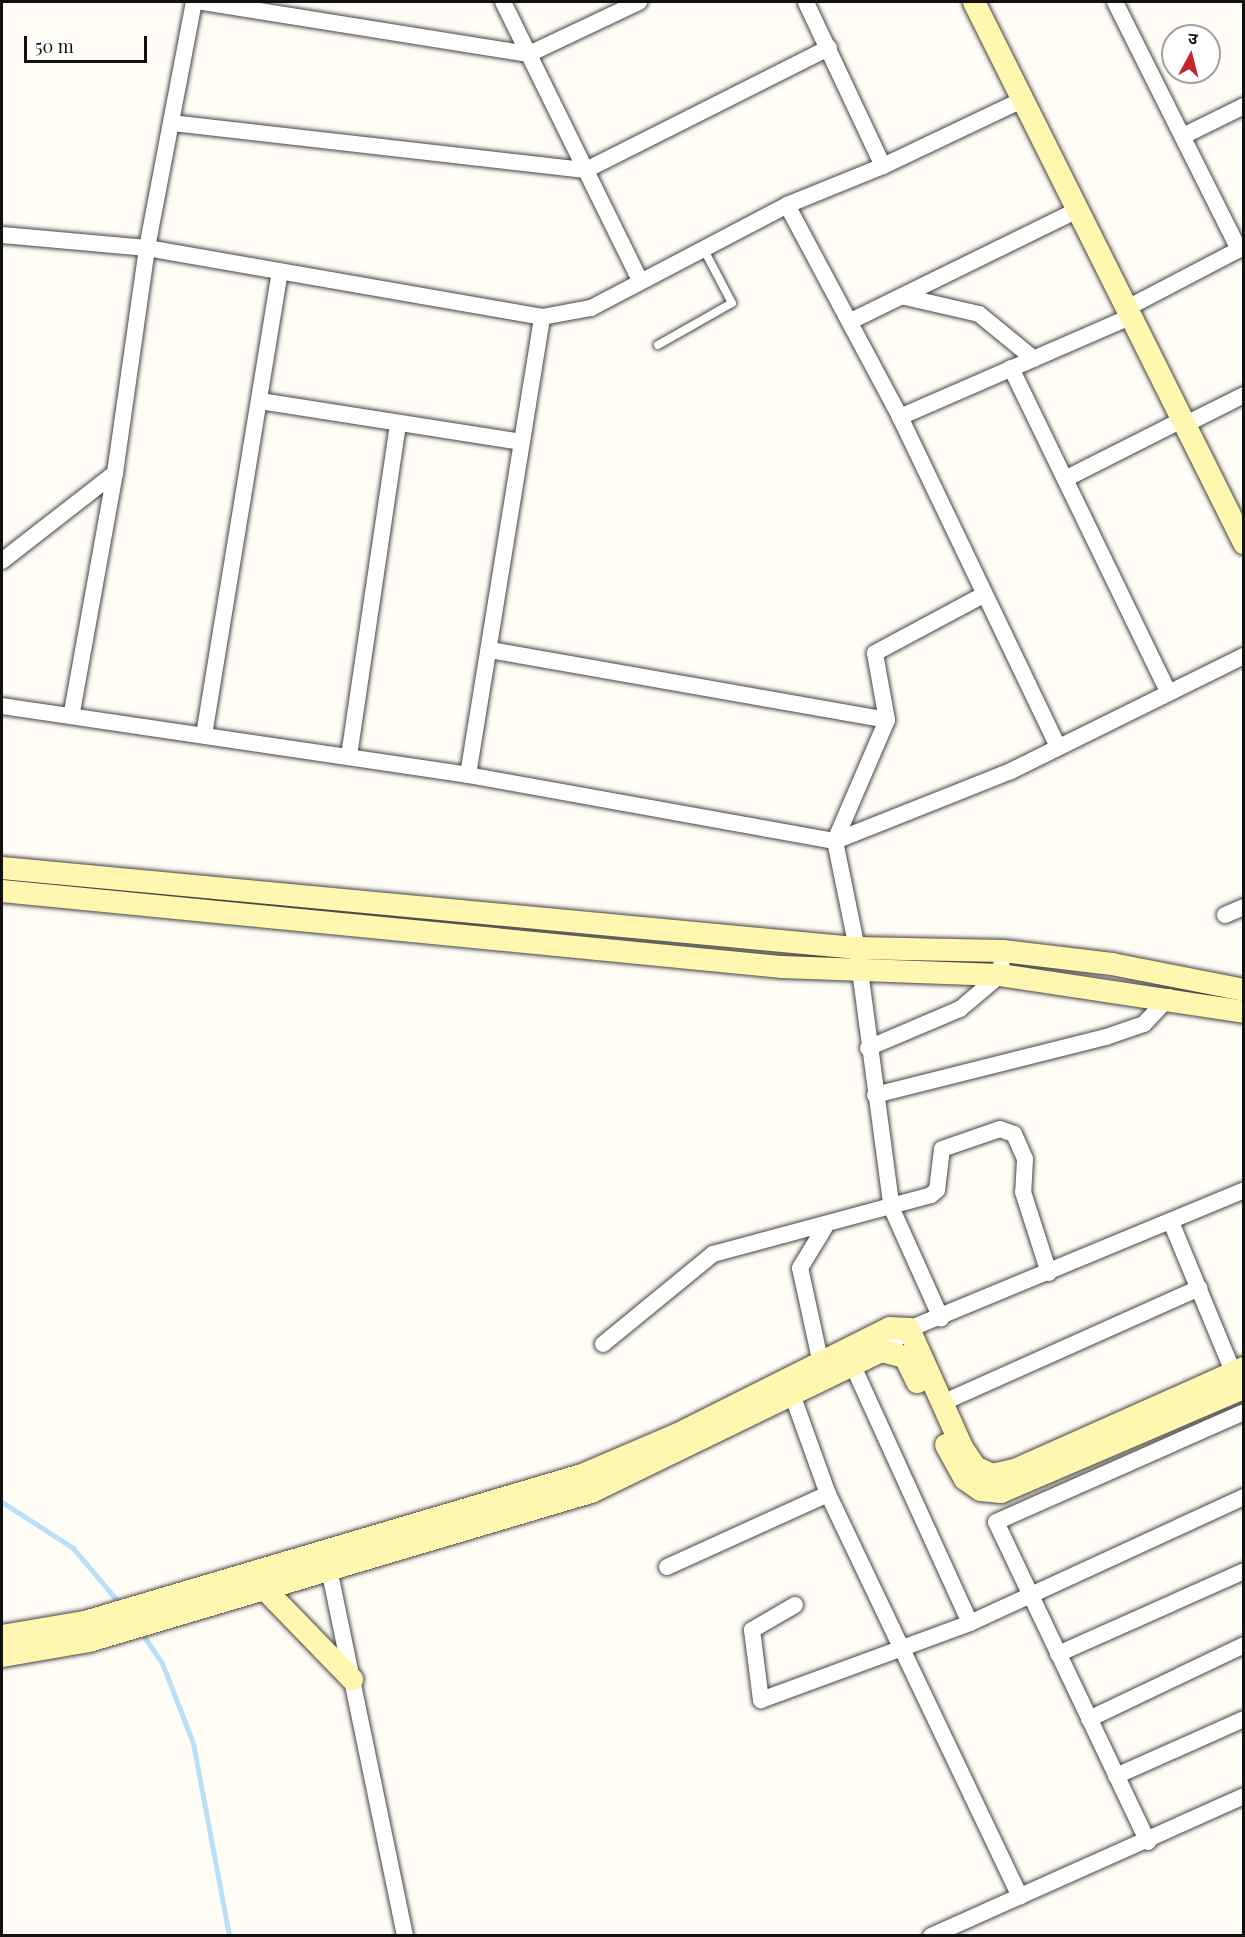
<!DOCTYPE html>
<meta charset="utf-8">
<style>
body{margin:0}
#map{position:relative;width:1245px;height:1937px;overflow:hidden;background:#fffdf5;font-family:"Playfair Display","Noto Sans Devanagari",serif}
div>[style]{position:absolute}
.stream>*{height:5px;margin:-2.5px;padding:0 2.5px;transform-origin:2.5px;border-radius:2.5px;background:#b9e0f7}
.roads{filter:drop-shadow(0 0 2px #444) drop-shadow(0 0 2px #444)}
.service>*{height:8px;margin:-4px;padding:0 4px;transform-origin:4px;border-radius:4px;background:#fff}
.minor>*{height:16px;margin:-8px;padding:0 8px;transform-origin:8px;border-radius:8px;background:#fff}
.secondary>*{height:22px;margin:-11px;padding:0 11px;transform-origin:11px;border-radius:11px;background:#fff6b0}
span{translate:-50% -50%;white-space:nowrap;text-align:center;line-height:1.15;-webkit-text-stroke:6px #fff;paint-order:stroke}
.frame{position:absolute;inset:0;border:3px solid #111;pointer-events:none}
.north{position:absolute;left:1161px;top:24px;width:60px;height:60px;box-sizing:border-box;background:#fff;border:2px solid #a0a0a0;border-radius:50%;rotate:7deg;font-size:16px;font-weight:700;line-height:24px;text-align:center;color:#111}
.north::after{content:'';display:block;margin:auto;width:21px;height:27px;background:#c4262e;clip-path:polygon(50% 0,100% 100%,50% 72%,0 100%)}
.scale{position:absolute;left:24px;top:36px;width:123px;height:27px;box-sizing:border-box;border:3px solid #111;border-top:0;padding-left:8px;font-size:18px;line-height:21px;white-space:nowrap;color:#111;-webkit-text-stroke:4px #fff;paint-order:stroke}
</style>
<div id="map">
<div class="stream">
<div style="left:2px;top:1502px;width:85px;rotate:32.9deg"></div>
<div style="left:73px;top:1548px;width:75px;rotate:49.9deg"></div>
<div style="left:141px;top:1632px;width:37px;rotate:56deg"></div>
<div style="left:162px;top:1663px;width:86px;rotate:68.8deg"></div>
<div style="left:193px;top:1743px;width:196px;rotate:79.4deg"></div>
</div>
<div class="roads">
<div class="service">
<div style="left:658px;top:345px;width:85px;rotate:-29.6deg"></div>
<div style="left:732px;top:303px;width:62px;rotate:-117.8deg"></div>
</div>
<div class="minor">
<div style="left:203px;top:2px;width:330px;rotate:9.1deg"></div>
<div style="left:529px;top:54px;width:122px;rotate:-25.3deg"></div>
<div style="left:503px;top:2px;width:310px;rotate:63.8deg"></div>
<div style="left:1115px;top:2px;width:277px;rotate:63.4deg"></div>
<div style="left:172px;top:123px;width:417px;rotate:6.5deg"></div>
<div style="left:586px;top:170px;width:272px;rotate:-26.7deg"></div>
<div style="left:1183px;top:136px;width:68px;rotate:-26.2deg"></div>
<div style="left:883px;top:166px;width:154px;rotate:-25.4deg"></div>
<div style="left:787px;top:205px;width:240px;rotate:61.9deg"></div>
<div style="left:900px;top:417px;width:363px;rotate:64.4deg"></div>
<div style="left:2px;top:235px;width:146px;rotate:5.1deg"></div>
<div style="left:147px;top:248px;width:401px;rotate:9.9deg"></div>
<div style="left:542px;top:317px;width:50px;rotate:-10.4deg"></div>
<div style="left:591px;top:308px;width:221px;rotate:-27.7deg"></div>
<div style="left:787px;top:205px;width:104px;rotate:-22.1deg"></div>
<div style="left:883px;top:166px;width:181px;rotate:-115.2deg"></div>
<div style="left:905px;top:297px;width:76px;rotate:12.9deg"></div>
<div style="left:979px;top:314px;width:71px;rotate:39.3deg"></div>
<div style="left:1129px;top:307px;width:130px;rotate:-27.6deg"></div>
<div style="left:851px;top:321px;width:250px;rotate:-26.1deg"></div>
<div style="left:1011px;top:368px;width:359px;rotate:64.1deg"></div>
<div style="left:260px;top:401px;width:265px;rotate:8.9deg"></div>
<div style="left:900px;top:417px;width:253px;rotate:-23.5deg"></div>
<div style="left:1182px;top:426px;width:69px;rotate:-26.6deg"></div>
<div style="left:1065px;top:479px;width:129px;rotate:-26.8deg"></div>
<div style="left:2px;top:561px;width:143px;rotate:-37.9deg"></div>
<div style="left:490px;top:650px;width:403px;rotate:10deg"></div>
<div style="left:887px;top:720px;width:68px;rotate:-100.2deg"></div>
<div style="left:875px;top:653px;width:123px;rotate:-28.2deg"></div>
<div style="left:2px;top:706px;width:471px;rotate:8.4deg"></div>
<div style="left:468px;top:775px;width:373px;rotate:10.2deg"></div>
<div style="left:835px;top:841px;width:189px;rotate:-21.7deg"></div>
<div style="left:1011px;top:771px;width:260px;rotate:-26.3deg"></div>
<div style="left:72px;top:712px;width:243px;rotate:-79.8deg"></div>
<div style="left:115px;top:473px;width:227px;rotate:-81.9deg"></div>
<div style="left:147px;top:248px;width:250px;rotate:-79.2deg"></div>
<div style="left:887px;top:720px;width:132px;rotate:113.3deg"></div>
<div style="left:835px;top:841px;width:109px;rotate:78.4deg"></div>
<div style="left:857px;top:948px;width:263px;rotate:82.4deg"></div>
<div style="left:892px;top:1209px;width:120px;rotate:65.8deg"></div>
<div style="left:204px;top:735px;width:468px;rotate:-80.7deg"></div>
<div style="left:349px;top:756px;width:334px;rotate:-81.6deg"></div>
<div style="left:468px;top:775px;width:464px;rotate:-80.8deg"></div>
<div style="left:1225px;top:915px;width:21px;rotate:-23deg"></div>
<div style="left:868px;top:1048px;width:100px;rotate:-23deg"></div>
<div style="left:960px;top:1009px;width:52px;rotate:-40.4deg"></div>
<div style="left:1000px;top:975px;width:24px;rotate:-83deg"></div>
<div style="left:875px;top:1095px;width:238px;rotate:-14.1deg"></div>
<div style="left:1106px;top:1037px;width:40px;rotate:-18.9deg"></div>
<div style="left:1144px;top:1024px;width:37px;rotate:-47deg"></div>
<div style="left:1171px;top:1222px;width:162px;rotate:67.5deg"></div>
<div style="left:603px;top:1344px;width:142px;rotate:-39.3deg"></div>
<div style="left:713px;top:1254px;width:226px;rotate:-15.1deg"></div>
<div style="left:931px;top:1195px;width:8px;rotate:-40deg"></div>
<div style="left:937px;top:1190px;width:41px;rotate:-83deg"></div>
<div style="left:942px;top:1149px;width:61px;rotate:-19deg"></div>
<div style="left:1000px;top:1129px;width:15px;rotate:20deg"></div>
<div style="left:1014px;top:1134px;width:27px;rotate:66deg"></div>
<div style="left:1025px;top:1159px;width:33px;rotate:93deg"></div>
<div style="left:1023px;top:1192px;width:85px;rotate:72.2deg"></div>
<div style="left:882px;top:1351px;width:35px;rotate:-39deg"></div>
<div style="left:909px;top:1329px;width:363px;rotate:-22.5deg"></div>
<div style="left:821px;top:1364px;width:98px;rotate:-102.3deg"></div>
<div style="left:800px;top:1268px;width:48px;rotate:-58.6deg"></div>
<div style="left:853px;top:1366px;width:282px;rotate:65.5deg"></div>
<div style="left:793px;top:1397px;width:103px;rotate:70.2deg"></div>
<div style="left:828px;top:1494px;width:446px;rotate:64.5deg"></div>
<div style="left:942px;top:1403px;width:282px;rotate:-24.1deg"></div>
<div style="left:327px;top:1559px;width:385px;rotate:78.3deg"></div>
<div style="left:667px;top:1567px;width:177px;rotate:-24.4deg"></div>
<div style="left:795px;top:1605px;width:50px;rotate:149.8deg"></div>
<div style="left:752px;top:1630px;width:71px;rotate:82.7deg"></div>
<div style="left:761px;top:1700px;width:223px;rotate:-20.2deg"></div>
<div style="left:970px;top:1623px;width:302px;rotate:-24.7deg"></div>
<div style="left:1058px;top:1654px;width:204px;rotate:-24deg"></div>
<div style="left:1089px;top:1719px;width:172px;rotate:-25.5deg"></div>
<div style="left:1116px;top:1776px;width:140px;rotate:-24deg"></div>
<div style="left:1148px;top:1842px;width:354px;rotate:-115.4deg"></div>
<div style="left:996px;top:1522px;width:271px;rotate:-23.9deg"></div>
<div style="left:931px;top:1936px;width:343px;rotate:-24.1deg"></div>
</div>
<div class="secondary">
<div style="left:974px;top:2px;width:605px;rotate:63.48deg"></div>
<div style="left:2px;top:868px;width:859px;rotate:5.35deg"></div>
<div style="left:857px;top:948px;width:146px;rotate:1.2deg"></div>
<div style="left:1003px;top:951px;width:110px;rotate:6.8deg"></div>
<div style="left:1112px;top:964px;width:135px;rotate:11.1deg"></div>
<div style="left:2px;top:891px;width:784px;rotate:5.57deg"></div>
<div style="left:782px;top:967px;width:218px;rotate:2.1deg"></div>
<div style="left:1000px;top:975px;width:247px;rotate:8.6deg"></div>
<div style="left:946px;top:1445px;width:39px;rotate:61deg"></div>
<div style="left:965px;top:1479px;width:19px;rotate:35deg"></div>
<div style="left:981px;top:1490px;width:20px;rotate:6deg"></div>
<div style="left:1001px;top:1492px;width:264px;rotate:-23.2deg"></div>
<div style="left:254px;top:1578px;width:141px;rotate:45.9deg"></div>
<div style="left:2px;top:1636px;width:84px;rotate:-9.6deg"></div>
<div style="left:85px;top:1622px;width:518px;rotate:-16.48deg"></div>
<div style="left:582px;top:1475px;width:102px;rotate:-23.1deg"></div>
<div style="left:676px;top:1435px;width:239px;rotate:-26.6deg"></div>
<div style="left:890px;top:1328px;width:19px;rotate:3deg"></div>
<div style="left:909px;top:1329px;width:132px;rotate:65.8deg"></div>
<div style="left:963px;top:1449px;width:22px;rotate:56deg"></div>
<div style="left:975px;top:1467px;width:19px;rotate:25deg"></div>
<div style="left:992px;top:1475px;width:26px;rotate:-13deg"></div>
<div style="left:1017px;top:1469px;width:248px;rotate:-24deg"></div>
<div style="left:2px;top:1656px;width:88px;rotate:-9.8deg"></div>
<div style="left:89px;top:1641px;width:524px;rotate:-16.53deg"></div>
<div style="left:591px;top:1492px;width:323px;rotate:-25.9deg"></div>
<div style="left:882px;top:1351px;width:24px;rotate:15deg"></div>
<div style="left:905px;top:1357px;width:28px;rotate:64deg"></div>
</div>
</div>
<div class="frame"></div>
<div class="north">उ</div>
<div class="scale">50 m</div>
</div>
